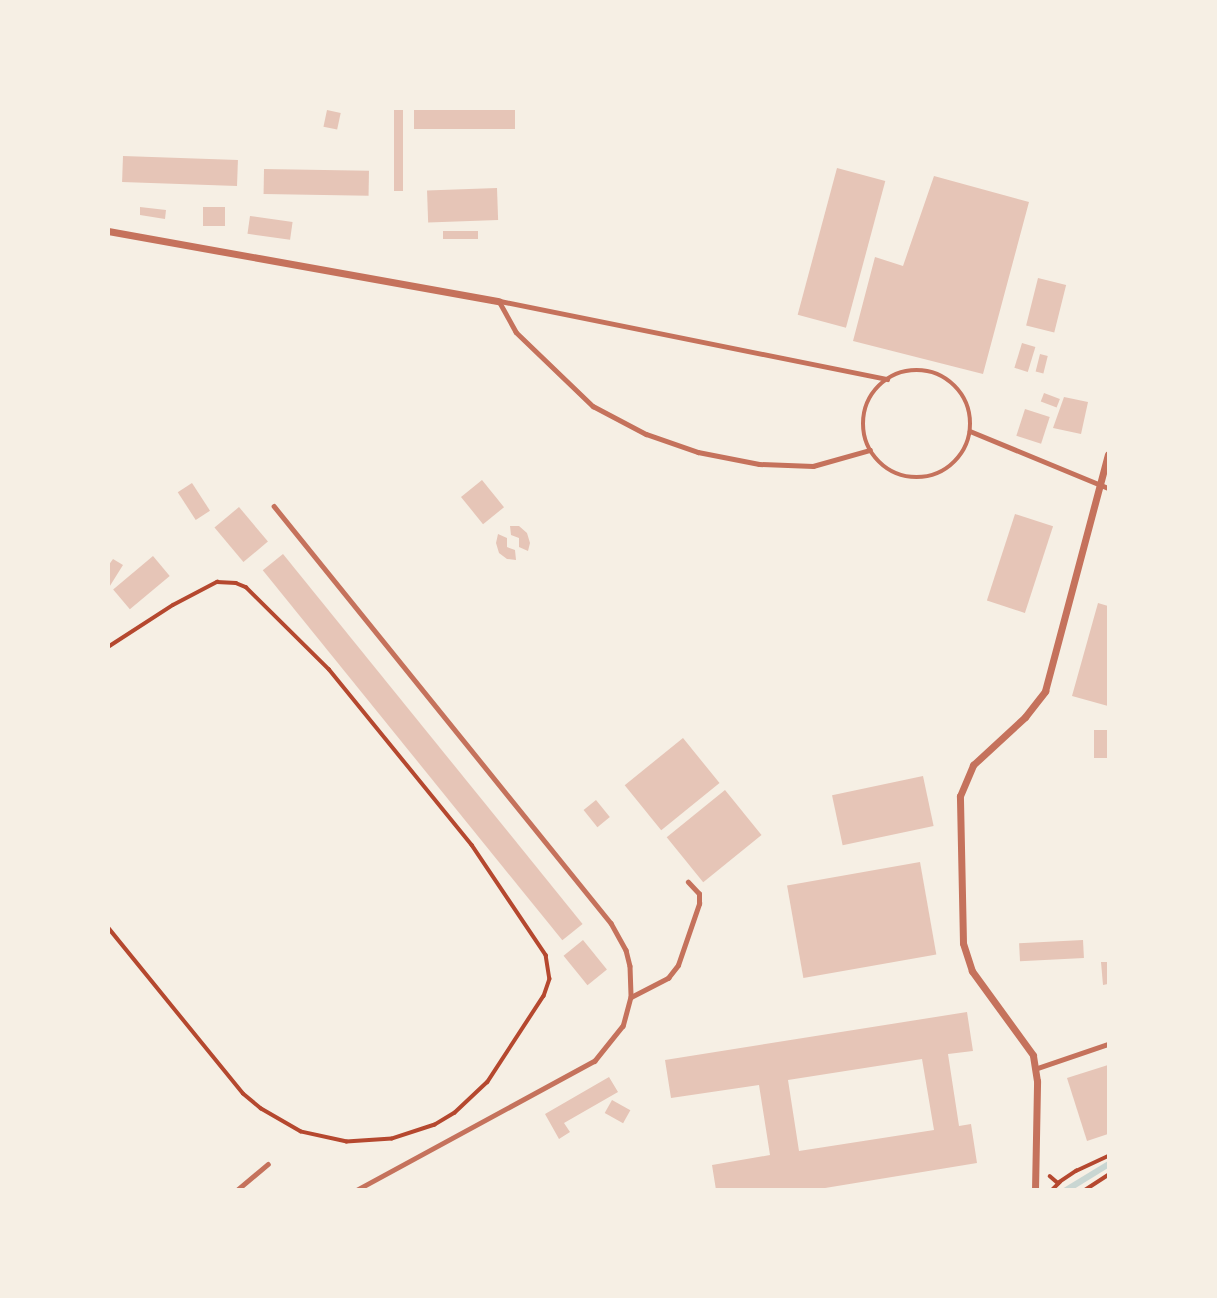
<!DOCTYPE html>
<style>
body{margin:0}
#map{position:relative;width:1217px;height:1298px;overflow:hidden;background:#f6efe4;font-family:Cabin,sans-serif}
div>[style]{position:absolute}
.water>*{inset:0;background:#c9d6d2}
.building>*{inset:0;background:#e6c5b7;transform-origin:0 0}
.path>*{height:3.5px;margin:-1.75px;padding:0 1.75px;transform-origin:1.75px;border-radius:1.75px;background:#b5482f}
.service>*{height:4.5px;margin:-2.25px;padding:0 2.25px;transform-origin:2.25px;border-radius:2.25px;background:#c5725c}
.service>.ring{margin:-2.25px;padding:0;box-sizing:content-box;background:none;border:4.5px solid #c5725c;border-radius:50%}
.minor>*{height:7px;margin:-3.5px;padding:0 3.5px;transform-origin:3.5px;border-radius:3.5px;background:#c5725c}
span{translate:-50% -50%;white-space:nowrap;text-align:center;line-height:1.15;-webkit-text-stroke:5px #f6efe4;paint-order:stroke}
.frame{position:absolute;inset:0;border:110px solid #f6efe4;pointer-events:none}
</style>
<div id="map">
<div class="water">
<div style="clip-path:polygon(1108px 1161px,1108px 1168px,1074px 1189px,1062px 1189px)"></div>
</div>
<div class="building">
<div style="left:394px;top:108px;width:9px;height:83px"></div>
<div style="left:414px;top:108px;width:101px;height:21px"></div>
<div style="left:327px;top:110px;width:14px;height:17px;rotate:12deg"></div>
<div style="left:123px;top:156px;width:115px;height:26px;rotate:2deg"></div>
<div style="left:837px;top:168px;width:50px;height:152px;rotate:15deg"></div>
<div style="left:264px;top:169px;width:105px;height:25px;rotate:1deg"></div>
<div style="clip-path:polygon(934px 176px,1029px 202px,983px 374px,853px 341px,875px 257px,903px 266px)"></div>
<div style="left:497px;top:188px;width:32px;height:70px;rotate:88deg"></div>
<div style="clip-path:polygon(140px 207px,166px 210px,165px 219px,140px 215px)"></div>
<div style="left:225px;top:207px;width:19px;height:22px;rotate:90deg"></div>
<div style="left:250px;top:216px;width:43px;height:18px;rotate:8deg"></div>
<div style="left:443px;top:231px;width:35px;height:8px"></div>
<div style="left:1038px;top:278px;width:29px;height:49px;rotate:14deg"></div>
<div style="left:1022px;top:343px;width:14px;height:26px;rotate:17deg"></div>
<div style="left:1040px;top:354px;width:8px;height:18px;rotate:14deg"></div>
<div style="left:1044px;top:393px;width:17px;height:9px;rotate:21deg"></div>
<div style="clip-path:polygon(1064px 397px,1088px 402px,1081px 434px,1053px 428px)"></div>
<div style="left:1025px;top:409px;width:26px;height:28px;rotate:18deg"></div>
<div style="left:482px;top:480px;width:35px;height:27px;rotate:51deg"></div>
<div style="left:192px;top:483px;width:33px;height:17px;rotate:57deg"></div>
<div style="left:239px;top:507px;width:45px;height:32px;rotate:50deg"></div>
<div style="left:1015px;top:514px;width:40px;height:91px;rotate:18deg"></div>
<div style="clip-path:polygon(510px 526px,519px 526px,527px 533px,530px 543px,528px 551px,519px 547px,519px 538px,511px 535px)"></div>
<div style="clip-path:polygon(498px 534px,507px 538px,507px 547px,515px 550px,516px 560px,507px 559px,499px 553px,496px 543px)"></div>
<div style="left:283px;top:554px;width:476px;height:26px;rotate:51deg"></div>
<div style="left:153px;top:556px;width:26px;height:52px;rotate:50deg"></div>
<div style="clip-path:polygon(113px 559px,123px 565px,108px 589px,108px 566px)"></div>
<div style="clip-path:polygon(1098px 603px,1108px 606px,1108px 706px,1072px 696px)"></div>
<div style="left:1094px;top:730px;width:14px;height:28px"></div>
<div style="left:683px;top:738px;width:58px;height:75px;rotate:51deg"></div>
<div style="left:923px;top:776px;width:51px;height:93px;rotate:78deg"></div>
<div style="left:725px;top:790px;width:58px;height:75px;rotate:51deg"></div>
<div style="left:596px;top:800px;width:22px;height:16px;rotate:51deg"></div>
<div style="left:920px;top:862px;width:94px;height:135px;rotate:80deg"></div>
<div style="left:583px;top:940px;width:38px;height:25px;rotate:51deg"></div>
<div style="left:1083px;top:940px;width:18px;height:64px;rotate:87deg"></div>
<div style="clip-path:polygon(1101px 962px,1108px 962px,1108px 984px,1103px 985px)"></div>
<div style="clip-path:polygon(evenodd,967px 1012px,973px 1051px,948px 1054px,959px 1126px,971px 1124px,977px 1163px,813px 1190px,716px 1190px,712px 1165px,770px 1155px,759px 1085px,671px 1098px,665px 1060px,967px 1012px,922px 1059px,934px 1130px,799px 1151px,788px 1080px,922px 1059px)"></div>
<div style="clip-path:polygon(1108px 1065px,1108px 1134px,1087px 1141px,1067px 1078px)"></div>
<div style="clip-path:polygon(609px 1077px,618px 1092px,564px 1123px,570px 1132px,559px 1139px,545px 1114px)"></div>
<div style="left:612px;top:1100px;width:21px;height:15px;rotate:29deg"></div>
</div>
<div class="path">
<div style="left:108px;top:647px;width:77px;rotate:-32.9deg"></div>
<div style="left:173px;top:605px;width:50px;rotate:-27.6deg"></div>
<div style="left:217px;top:582px;width:19px;rotate:3deg"></div>
<div style="left:236px;top:583px;width:11px;rotate:22deg"></div>
<div style="left:246px;top:587px;width:117px;rotate:44.7deg"></div>
<div style="left:329px;top:669px;width:227px;rotate:50.9deg"></div>
<div style="left:472px;top:845px;width:133px;rotate:56.1deg"></div>
<div style="left:546px;top:955px;width:24px;rotate:81deg"></div>
<div style="left:550px;top:979px;width:18px;rotate:109deg"></div>
<div style="left:544px;top:996px;width:103px;rotate:123.1deg"></div>
<div style="left:488px;top:1082px;width:45px;rotate:136.8deg"></div>
<div style="left:455px;top:1113px;width:23px;rotate:149deg"></div>
<div style="left:435px;top:1125px;width:45px;rotate:162deg"></div>
<div style="left:392px;top:1139px;width:45px;rotate:176.2deg"></div>
<div style="left:347px;top:1142px;width:47px;rotate:-167.7deg"></div>
<div style="left:301px;top:1132px;width:46px;rotate:-150.1deg"></div>
<div style="left:261px;top:1109px;width:23px;rotate:-140deg"></div>
<div style="left:243px;top:1094px;width:214px;rotate:-129.1deg"></div>
<div style="left:1050px;top:1176px;width:11px;rotate:41deg"></div>
<div style="left:1058px;top:1183px;width:22px;rotate:-34deg"></div>
<div style="left:1076px;top:1171px;width:35px;rotate:-25deg"></div>
<div style="left:1052px;top:1190px;width:11px;rotate:-45deg"></div>
<div style="left:1085px;top:1190px;width:27px;rotate:-33deg"></div>
</div>
<div class="service">
<div style="left:499px;top:301px;width:35px;rotate:61deg"></div>
<div style="left:516px;top:332px;width:107px;rotate:43.9deg"></div>
<div style="left:593px;top:406px;width:60px;rotate:27.8deg"></div>
<div style="left:646px;top:434px;width:55px;rotate:19.1deg"></div>
<div style="left:698px;top:452px;width:62px;rotate:11.1deg"></div>
<div style="left:759px;top:464px;width:54px;rotate:2.1deg"></div>
<div style="left:813px;top:466px;width:59px;rotate:-15.7deg"></div>
<div style="left:500px;top:301px;width:395px;rotate:11.4deg"></div>
<div class="ring" style="left:863px;top:370px;width:103.5px;height:103.5px"></div>
<div style="left:970px;top:431px;width:149px;rotate:22.4deg"></div>
<div style="left:274px;top:506px;width:536px;rotate:51.06deg"></div>
<div style="left:611px;top:923px;width:31px;rotate:61deg"></div>
<div style="left:626px;top:950px;width:16px;rotate:76deg"></div>
<div style="left:630px;top:966px;width:31px;rotate:88deg"></div>
<div style="left:631px;top:997px;width:30px;rotate:105deg"></div>
<div style="left:623px;top:1026px;width:45px;rotate:128.7deg"></div>
<div style="left:595px;top:1061px;width:271px;rotate:151.5deg"></div>
<div style="left:631px;top:997px;width:42px;rotate:-27.2deg"></div>
<div style="left:668px;top:978px;width:16px;rotate:-52deg"></div>
<div style="left:678px;top:965px;width:65px;rotate:-71deg"></div>
<div style="left:699px;top:904px;width:10px;rotate:-90deg"></div>
<div style="left:699px;top:894px;width:16px;rotate:-133deg"></div>
<div style="left:1035px;top:1069px;width:77px;rotate:-18.9deg"></div>
<div style="left:237px;top:1190px;width:40px;rotate:-40deg"></div>
</div>
<div class="minor">
<div style="left:108px;top:231px;width:397px;rotate:10.2deg"></div>
<div style="left:1035px;top:1190px;width:109px;rotate:-88.9deg"></div>
<div style="left:1037px;top:1081px;width:26px;rotate:-99deg"></div>
<div style="left:1033px;top:1055px;width:104px;rotate:-126deg"></div>
<div style="left:972px;top:971px;width:29px;rotate:-108deg"></div>
<div style="left:963px;top:943px;width:147px;rotate:-91.2deg"></div>
<div style="left:960px;top:796px;width:34px;rotate:-67deg"></div>
<div style="left:973px;top:765px;width:71px;rotate:-42.7deg"></div>
<div style="left:1025px;top:717px;width:33px;rotate:-52deg"></div>
<div style="left:1045px;top:691px;width:245px;rotate:-75.1deg"></div>
</div>
<div class="frame"></div>
</div>
